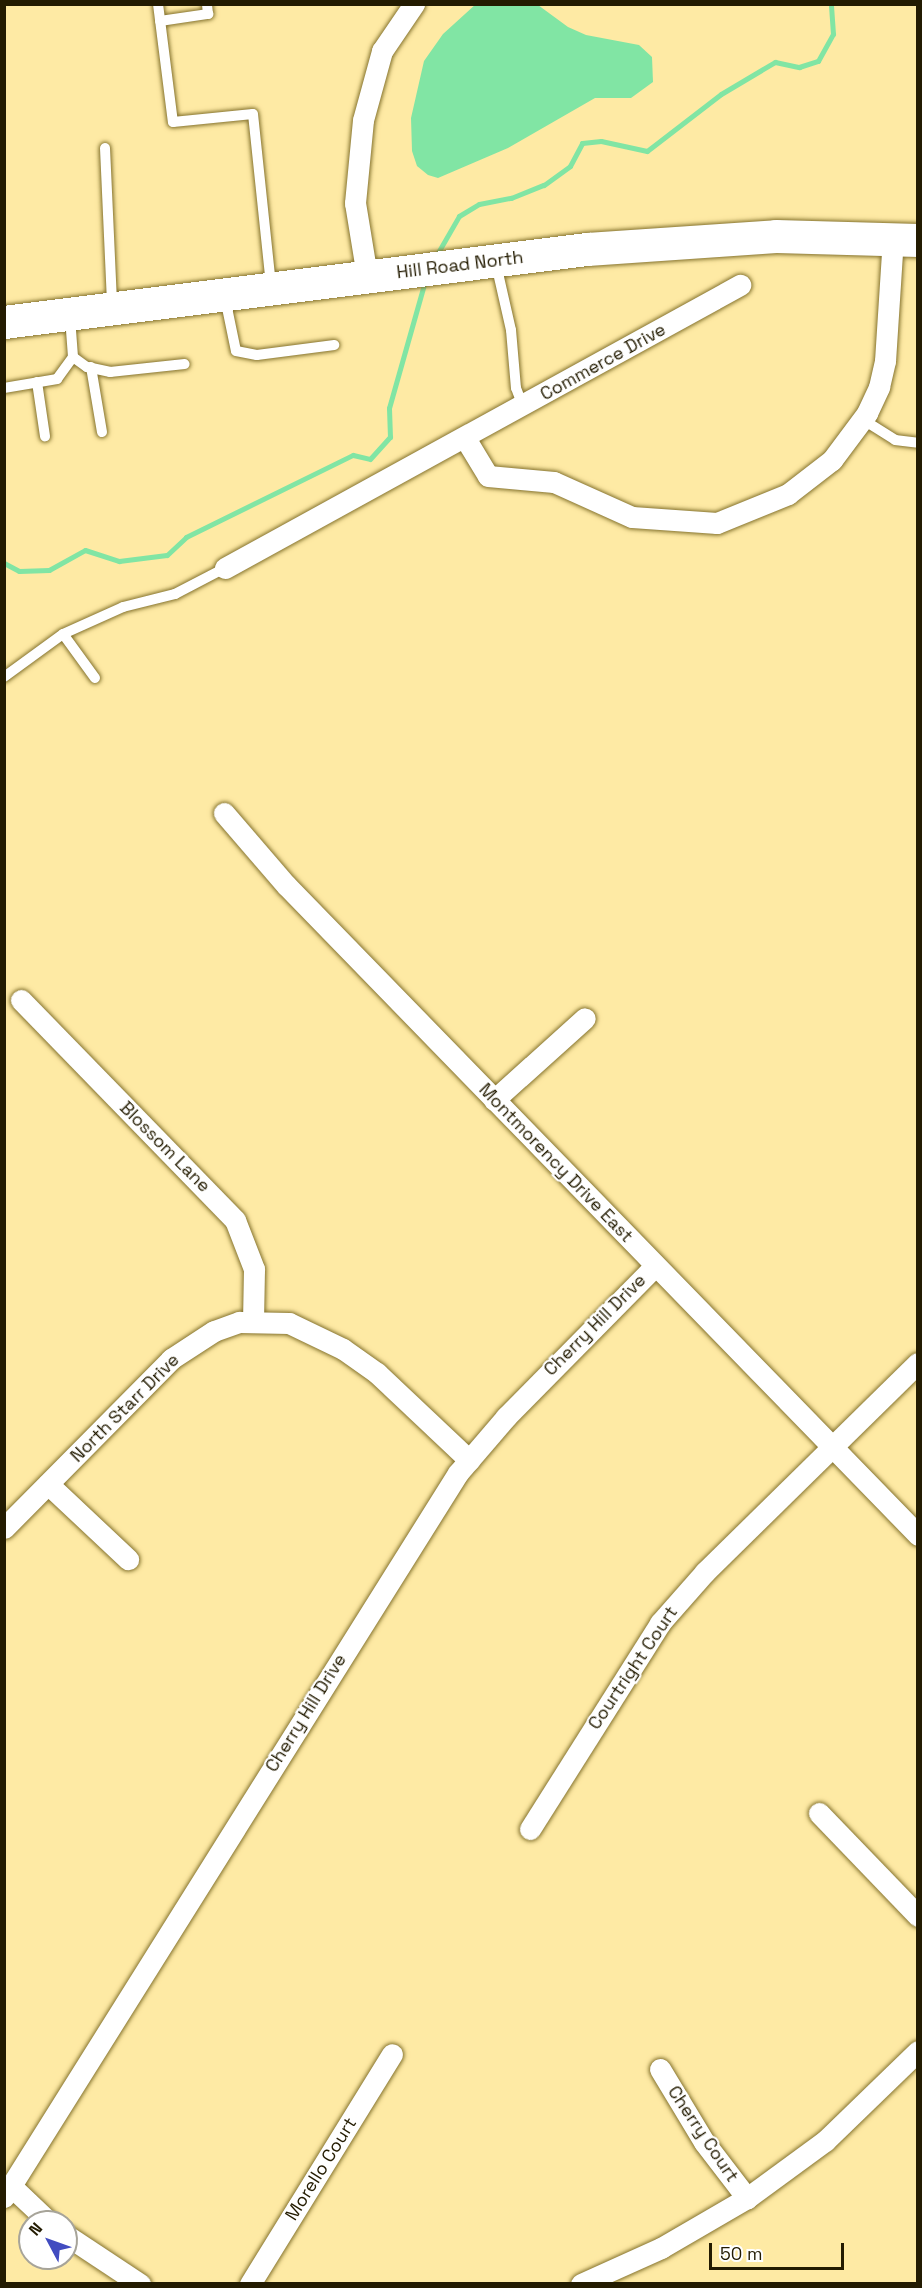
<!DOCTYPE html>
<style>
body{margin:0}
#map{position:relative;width:922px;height:2288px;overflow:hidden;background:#feeaa4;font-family:"Space Grotesk",sans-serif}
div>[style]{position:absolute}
.water>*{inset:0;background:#81e5a4}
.stream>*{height:5px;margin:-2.5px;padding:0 2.5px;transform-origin:2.5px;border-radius:2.5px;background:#81e5a4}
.roads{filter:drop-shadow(0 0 2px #85732e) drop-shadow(0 0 2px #85732e)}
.service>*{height:10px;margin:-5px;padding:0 5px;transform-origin:5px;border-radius:5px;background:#fff}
.minor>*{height:21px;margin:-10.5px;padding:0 10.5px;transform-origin:10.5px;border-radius:10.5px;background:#fff}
.primary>*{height:33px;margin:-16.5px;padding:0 16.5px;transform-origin:16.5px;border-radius:16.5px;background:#fff}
span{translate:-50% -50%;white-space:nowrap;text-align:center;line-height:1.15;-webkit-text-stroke:4.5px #fff;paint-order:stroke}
.street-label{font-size:18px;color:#231b01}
.frame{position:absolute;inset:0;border:6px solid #231b01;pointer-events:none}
.north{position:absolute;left:18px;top:2210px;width:60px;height:60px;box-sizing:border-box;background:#fff;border:2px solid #a7a499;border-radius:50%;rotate:311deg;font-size:16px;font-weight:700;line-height:24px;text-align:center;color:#231b01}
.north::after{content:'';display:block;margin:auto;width:21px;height:27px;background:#424cc0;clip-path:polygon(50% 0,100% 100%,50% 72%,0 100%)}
.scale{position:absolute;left:709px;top:2243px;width:135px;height:27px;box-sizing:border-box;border:3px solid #231b01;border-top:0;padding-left:8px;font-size:18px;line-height:21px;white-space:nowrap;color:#231b01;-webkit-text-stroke:4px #fff;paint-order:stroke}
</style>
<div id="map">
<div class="water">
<div style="clip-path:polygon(476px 4px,538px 5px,568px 27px,586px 35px,639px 45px,652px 57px,653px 82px,631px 98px,595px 98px,508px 148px,438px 178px,428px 175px,417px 166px,412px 151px,411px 118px,424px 61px,443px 34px)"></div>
</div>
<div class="stream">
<div style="left:436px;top:256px;width:46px;rotate:-60.1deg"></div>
<div style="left:459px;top:216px;width:23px;rotate:-31deg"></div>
<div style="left:479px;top:204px;width:33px;rotate:-11deg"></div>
<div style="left:511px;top:198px;width:35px;rotate:-22deg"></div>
<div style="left:544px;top:185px;width:32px;rotate:-36deg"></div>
<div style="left:570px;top:166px;width:26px;rotate:-62deg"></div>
<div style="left:582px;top:143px;width:19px;rotate:-6deg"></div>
<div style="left:601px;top:141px;width:47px;rotate:12.3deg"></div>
<div style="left:647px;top:151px;width:93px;rotate:-37.6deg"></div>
<div style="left:721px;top:94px;width:63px;rotate:-30.7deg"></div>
<div style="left:775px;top:62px;width:25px;rotate:12deg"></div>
<div style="left:799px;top:67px;width:20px;rotate:-18deg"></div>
<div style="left:818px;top:61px;width:31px;rotate:-61deg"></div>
<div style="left:833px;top:34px;width:30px;rotate:-94deg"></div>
<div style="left:4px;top:563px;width:17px;rotate:28deg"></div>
<div style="left:19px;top:571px;width:30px;rotate:-2deg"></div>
<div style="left:49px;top:570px;width:41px;rotate:-29.1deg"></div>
<div style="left:85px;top:550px;width:36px;rotate:18deg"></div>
<div style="left:119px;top:561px;width:48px;rotate:-7.1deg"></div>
<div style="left:167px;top:555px;width:26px;rotate:-43deg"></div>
<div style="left:186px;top:537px;width:186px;rotate:-26.2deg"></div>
<div style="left:353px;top:455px;width:17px;rotate:13deg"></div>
<div style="left:370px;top:459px;width:30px;rotate:-48deg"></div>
<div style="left:390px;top:437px;width:29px;rotate:-92deg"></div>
<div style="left:389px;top:408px;width:132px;rotate:-74.2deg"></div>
</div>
<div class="roads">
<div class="service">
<div style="left:158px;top:4px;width:119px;rotate:82.8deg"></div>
<div style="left:173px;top:122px;width:80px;rotate:-5.7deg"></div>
<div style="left:253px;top:114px;width:172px;rotate:84deg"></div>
<div style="left:160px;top:21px;width:49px;rotate:-8.3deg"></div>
<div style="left:208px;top:14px;width:10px;rotate:-96deg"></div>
<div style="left:105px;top:148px;width:157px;rotate:87.4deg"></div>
<div style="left:496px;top:264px;width:68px;rotate:77.2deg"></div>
<div style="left:511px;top:330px;width:58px;rotate:85.1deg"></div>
<div style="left:516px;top:388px;width:19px;rotate:69deg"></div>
<div style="left:225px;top:298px;width:54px;rotate:78.3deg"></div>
<div style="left:236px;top:351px;width:21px;rotate:11deg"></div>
<div style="left:257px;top:355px;width:78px;rotate:-7.4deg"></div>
<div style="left:70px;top:317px;width:40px;rotate:85.7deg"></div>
<div style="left:73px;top:357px;width:17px;rotate:36deg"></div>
<div style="left:87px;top:367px;width:24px;rotate:12deg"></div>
<div style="left:110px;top:372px;width:75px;rotate:-6.1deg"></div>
<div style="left:91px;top:367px;width:66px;rotate:80.4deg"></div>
<div style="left:37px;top:382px;width:55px;rotate:81.6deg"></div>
<div style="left:4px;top:388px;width:54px;rotate:-9.6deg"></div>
<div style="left:57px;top:379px;width:27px;rotate:-54deg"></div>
<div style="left:862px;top:419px;width:39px;rotate:32deg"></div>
<div style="left:895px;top:440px;width:23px;rotate:7deg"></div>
<div style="left:4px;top:677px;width:73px;rotate:-36.1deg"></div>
<div style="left:95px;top:678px;width:54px;rotate:-126deg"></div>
<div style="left:63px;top:634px;width:66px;rotate:-24.2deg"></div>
<div style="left:123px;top:607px;width:54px;rotate:-14deg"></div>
<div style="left:175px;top:594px;width:56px;rotate:-27.5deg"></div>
</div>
<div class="minor">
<div style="left:367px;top:276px;width:74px;rotate:-99.3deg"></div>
<div style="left:355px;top:203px;width:83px;rotate:-84.5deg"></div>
<div style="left:363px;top:120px;width:72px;rotate:-74.6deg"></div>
<div style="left:382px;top:51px;width:57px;rotate:-55.8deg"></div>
<div style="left:465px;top:438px;width:44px;rotate:58.8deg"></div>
<div style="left:488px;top:476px;width:66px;rotate:5.2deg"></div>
<div style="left:554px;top:482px;width:85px;rotate:24.2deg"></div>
<div style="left:632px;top:517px;width:85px;rotate:4deg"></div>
<div style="left:717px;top:523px;width:77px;rotate:-22.2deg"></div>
<div style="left:788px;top:494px;width:56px;rotate:-37.7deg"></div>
<div style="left:832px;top:460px;width:59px;rotate:-53.3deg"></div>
<div style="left:867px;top:413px;width:29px;rotate:-65deg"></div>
<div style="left:879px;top:387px;width:27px;rotate:-77deg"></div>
<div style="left:885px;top:361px;width:123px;rotate:-86.3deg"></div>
<div style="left:225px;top:568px;width:588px;rotate:-28.79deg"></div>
<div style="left:224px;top:813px;width:95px;rotate:49.3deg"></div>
<div style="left:286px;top:885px;width:907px;rotate:45.8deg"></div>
<div style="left:21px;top:1000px;width:307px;rotate:45.8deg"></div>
<div style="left:235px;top:1220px;width:53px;rotate:68.8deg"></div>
<div style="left:254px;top:1269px;width:52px;rotate:91.1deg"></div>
<div style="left:494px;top:1100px;width:122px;rotate:-42deg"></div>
<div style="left:48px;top:1484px;width:110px;rotate:43.2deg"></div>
<div style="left:4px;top:1528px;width:238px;rotate:-45.3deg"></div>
<div style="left:171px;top:1359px;width:51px;rotate:-33.1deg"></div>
<div style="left:214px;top:1331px;width:27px;rotate:-20deg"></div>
<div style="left:239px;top:1322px;width:50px;rotate:1.1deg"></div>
<div style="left:289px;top:1323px;width:60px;rotate:25.7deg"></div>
<div style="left:343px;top:1349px;width:42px;rotate:35.2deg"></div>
<div style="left:377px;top:1373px;width:127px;rotate:43.4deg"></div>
<div style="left:819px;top:1813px;width:143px;rotate:46.1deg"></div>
<div style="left:530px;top:1829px;width:244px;rotate:-57.7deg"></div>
<div style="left:660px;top:1623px;width:68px;rotate:-48.6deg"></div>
<div style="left:705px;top:1572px;width:298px;rotate:-44.5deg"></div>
<div style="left:660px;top:2069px;width:85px;rotate:58.9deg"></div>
<div style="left:704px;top:2142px;width:71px;rotate:52.5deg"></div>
<div style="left:12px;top:2187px;width:51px;rotate:43.4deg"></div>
<div style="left:4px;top:2197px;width:855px;rotate:-57.91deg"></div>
<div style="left:458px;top:1473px;width:74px;rotate:-49.4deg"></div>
<div style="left:506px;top:1417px;width:212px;rotate:-45.4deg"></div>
<div style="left:66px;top:2235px;width:89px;rotate:33.5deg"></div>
<div style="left:250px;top:2284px;width:270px;rotate:-58.3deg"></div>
<div style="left:581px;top:2284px;width:88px;rotate:-24.2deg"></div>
<div style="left:661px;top:2248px;width:99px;rotate:-30.2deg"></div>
<div style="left:747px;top:2198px;width:97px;rotate:-36.2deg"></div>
<div style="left:825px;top:2141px;width:129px;rotate:-44.1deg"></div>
</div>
<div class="primary">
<div style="left:4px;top:322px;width:588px;rotate:-7.14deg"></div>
<div style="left:587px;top:249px;width:189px;rotate:-3.9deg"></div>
<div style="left:776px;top:236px;width:142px;rotate:1.6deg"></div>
</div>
</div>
<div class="street-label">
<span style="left:460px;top:265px;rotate:-7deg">Hill Road North</span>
<span style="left:603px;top:362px;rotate:-29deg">Commerce Drive</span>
<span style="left:165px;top:1147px;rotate:45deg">Blossom Lane</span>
<span style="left:556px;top:1163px;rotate:46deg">Montmorency Drive East</span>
<span style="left:595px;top:1325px;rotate:-45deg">Cherry Hill Drive</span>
<span style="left:125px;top:1408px;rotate:-45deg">North Starr Drive</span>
<span style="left:633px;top:1668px;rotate:-56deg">Courtright Court</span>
<span style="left:306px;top:1713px;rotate:-58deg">Cherry Hill Drive</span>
<span style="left:703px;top:2134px;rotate:56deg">Cherry Court</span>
<span style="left:321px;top:2169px;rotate:-58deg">Morello Court</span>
</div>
<div class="frame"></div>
<div class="north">N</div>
<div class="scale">50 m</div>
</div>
